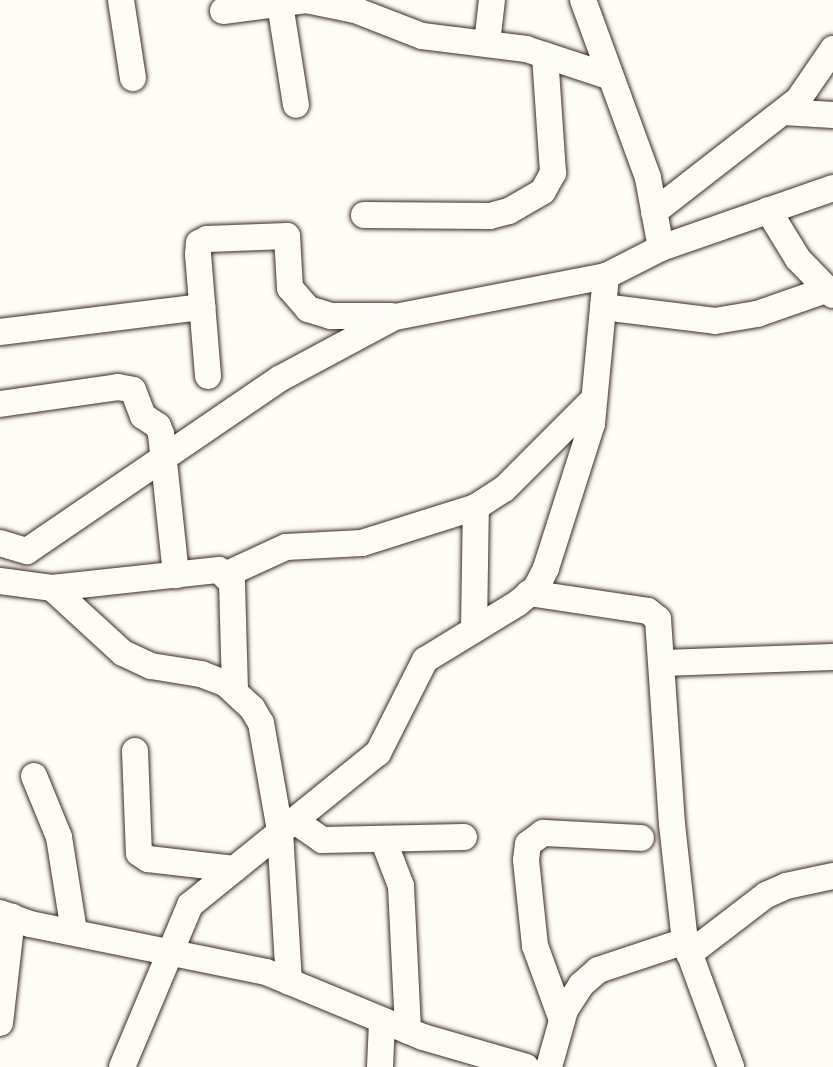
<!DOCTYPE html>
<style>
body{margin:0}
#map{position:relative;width:833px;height:1067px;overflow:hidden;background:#fdfcf7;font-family:"Comic Neue",sans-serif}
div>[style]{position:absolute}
.roads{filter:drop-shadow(0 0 2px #3b2a1e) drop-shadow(0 0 2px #3b2a1e)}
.minor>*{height:26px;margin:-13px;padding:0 13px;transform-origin:13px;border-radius:13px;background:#fdfcf7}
span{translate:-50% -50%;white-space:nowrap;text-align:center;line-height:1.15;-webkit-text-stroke:4.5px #fdfcf7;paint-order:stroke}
</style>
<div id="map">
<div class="roads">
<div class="minor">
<div style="left:121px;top:0;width:79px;rotate:81.3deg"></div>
<div style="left:583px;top:0;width:189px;rotate:69.9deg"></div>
<div style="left:648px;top:178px;width:71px;rotate:79.5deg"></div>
<div style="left:280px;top:4px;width:102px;rotate:81deg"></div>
<div style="left:223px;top:11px;width:84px;rotate:-7.5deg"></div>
<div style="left:306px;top:0;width:50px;rotate:11.5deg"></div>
<div style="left:355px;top:10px;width:72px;rotate:21.2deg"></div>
<div style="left:422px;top:36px;width:105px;rotate:7.1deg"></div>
<div style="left:526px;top:49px;width:86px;rotate:18.2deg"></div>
<div style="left:487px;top:43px;width:43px;rotate:-83.4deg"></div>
<div style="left:784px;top:112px;width:49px;rotate:3.5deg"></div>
<div style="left:768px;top:210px;width:57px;rotate:58.5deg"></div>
<div style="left:798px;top:259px;width:50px;rotate:45.8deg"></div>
<div style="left:654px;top:212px;width:182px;rotate:-37.9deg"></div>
<div style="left:798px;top:100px;width:62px;rotate:-55.5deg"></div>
<div style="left:364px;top:215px;width:126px;rotate:0.5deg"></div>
<div style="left:490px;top:216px;width:20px;rotate:-15deg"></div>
<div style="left:509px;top:211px;width:39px;rotate:-30deg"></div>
<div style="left:543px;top:191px;width:21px;rotate:-61deg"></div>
<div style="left:553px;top:173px;width:118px;rotate:-93.9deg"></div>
<div style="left:603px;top:307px;width:113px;rotate:7.1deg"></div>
<div style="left:715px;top:321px;width:43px;rotate:-9.5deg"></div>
<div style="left:757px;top:314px;width:73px;rotate:-19.2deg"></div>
<div style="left:0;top:332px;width:204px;rotate:-7.1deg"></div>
<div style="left:208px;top:376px;width:122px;rotate:-94.7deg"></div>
<div style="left:198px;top:254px;width:11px;rotate:-85deg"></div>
<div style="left:199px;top:243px;width:9px;rotate:-27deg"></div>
<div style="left:207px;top:239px;width:80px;rotate:-2.1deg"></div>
<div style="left:287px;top:236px;width:52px;rotate:86.7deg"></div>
<div style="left:290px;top:288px;width:28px;rotate:49deg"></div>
<div style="left:308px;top:309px;width:24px;rotate:17deg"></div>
<div style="left:331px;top:316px;width:60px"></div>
<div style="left:0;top:404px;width:119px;rotate:-8.2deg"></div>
<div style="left:118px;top:387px;width:15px;rotate:11deg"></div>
<div style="left:133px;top:390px;width:28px;rotate:69deg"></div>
<div style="left:143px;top:416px;width:18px;rotate:34deg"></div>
<div style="left:158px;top:426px;width:9px;rotate:69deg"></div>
<div style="left:161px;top:434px;width:142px;rotate:83.9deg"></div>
<div style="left:0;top:543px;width:28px;rotate:17deg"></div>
<div style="left:27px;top:551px;width:307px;rotate:-34.3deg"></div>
<div style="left:281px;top:378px;width:129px;rotate:-28.2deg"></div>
<div style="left:395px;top:317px;width:215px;rotate:-11deg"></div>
<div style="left:227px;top:574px;width:65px;rotate:-24.6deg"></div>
<div style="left:286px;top:547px;width:76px;rotate:-3deg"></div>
<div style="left:362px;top:543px;width:120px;rotate:-17.5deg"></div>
<div style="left:476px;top:507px;width:33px;rotate:-33deg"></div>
<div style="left:504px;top:489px;width:127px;rotate:-45deg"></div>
<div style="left:0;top:581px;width:52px;rotate:7.7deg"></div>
<div style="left:52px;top:588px;width:96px;rotate:42.5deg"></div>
<div style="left:123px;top:653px;width:31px;rotate:25deg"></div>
<div style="left:151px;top:666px;width:51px;rotate:9.1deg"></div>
<div style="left:201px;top:674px;width:26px;rotate:21deg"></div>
<div style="left:225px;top:683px;width:37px;rotate:43deg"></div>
<div style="left:252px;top:708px;width:17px;rotate:59deg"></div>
<div style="left:261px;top:723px;width:110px;rotate:80deg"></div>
<div style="left:280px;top:831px;width:151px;rotate:86.6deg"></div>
<div style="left:52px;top:588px;width:168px;rotate:-6.2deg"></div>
<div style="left:219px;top:570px;width:18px;rotate:45deg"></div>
<div style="left:232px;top:583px;width:107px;rotate:88.4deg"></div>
<div style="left:529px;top:593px;width:120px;rotate:8.6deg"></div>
<div style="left:648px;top:611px;width:13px;rotate:39deg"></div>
<div style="left:658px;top:619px;width:205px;rotate:86.1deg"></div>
<div style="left:672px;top:824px;width:118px;rotate:83.7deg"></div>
<div style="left:685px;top:941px;width:134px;rotate:69.9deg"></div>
<div style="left:474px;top:628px;width:121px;rotate:-89.1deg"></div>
<div style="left:662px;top:663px;width:171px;rotate:-2deg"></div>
<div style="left:135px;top:751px;width:102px;rotate:87.8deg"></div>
<div style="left:139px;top:853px;width:11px;rotate:34deg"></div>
<div style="left:148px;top:859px;width:87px;rotate:6.6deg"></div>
<div style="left:34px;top:776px;width:66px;rotate:67.7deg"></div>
<div style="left:59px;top:837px;width:96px;rotate:81deg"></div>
<div style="left:295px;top:821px;width:33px;rotate:35deg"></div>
<div style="left:322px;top:840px;width:142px;rotate:-1.2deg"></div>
<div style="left:383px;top:839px;width:50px;rotate:69deg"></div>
<div style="left:401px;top:886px;width:145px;rotate:87.2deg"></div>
<div style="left:0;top:913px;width:32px;rotate:20deg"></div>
<div style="left:30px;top:924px;width:241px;rotate:11.5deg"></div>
<div style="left:266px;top:972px;width:170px;rotate:22.5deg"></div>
<div style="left:423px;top:1037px;width:107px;rotate:16.2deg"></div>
<div style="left:689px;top:954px;width:97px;rotate:-37.5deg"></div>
<div style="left:766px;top:895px;width:22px;rotate:-24deg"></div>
<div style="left:786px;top:886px;width:48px;rotate:-12deg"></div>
<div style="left:562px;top:1020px;width:79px;rotate:-110deg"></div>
<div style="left:535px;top:946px;width:86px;rotate:-96deg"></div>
<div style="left:526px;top:860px;width:16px;rotate:-83deg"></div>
<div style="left:528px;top:844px;width:19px;rotate:-36deg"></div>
<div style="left:543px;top:833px;width:98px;rotate:2.9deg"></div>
<div style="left:0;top:1023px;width:107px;rotate:-83.5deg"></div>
<div style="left:122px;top:1067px;width:176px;rotate:-67.2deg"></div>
<div style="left:190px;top:905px;width:242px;rotate:-39deg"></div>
<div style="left:378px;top:753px;width:104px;rotate:-63.2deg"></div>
<div style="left:425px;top:660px;width:109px;rotate:-31.5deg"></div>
<div style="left:518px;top:603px;width:23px;rotate:-40deg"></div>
<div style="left:536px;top:588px;width:22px;rotate:-63deg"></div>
<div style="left:546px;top:568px;width:151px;rotate:-72.3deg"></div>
<div style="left:592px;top:424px;width:149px;rotate:-84.6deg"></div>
<div style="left:606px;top:276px;width:62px;rotate:-27deg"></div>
<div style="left:661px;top:248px;width:182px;rotate:-19.2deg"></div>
<div style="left:380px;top:1067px;width:45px;rotate:-87.5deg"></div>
<div style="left:549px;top:1067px;width:59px;rotate:-74.3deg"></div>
<div style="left:565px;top:1010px;width:30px;rotate:-57deg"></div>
<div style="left:581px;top:985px;width:23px;rotate:-41deg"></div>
<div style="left:598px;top:970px;width:92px;rotate:-18.4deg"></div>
</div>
</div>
</div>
